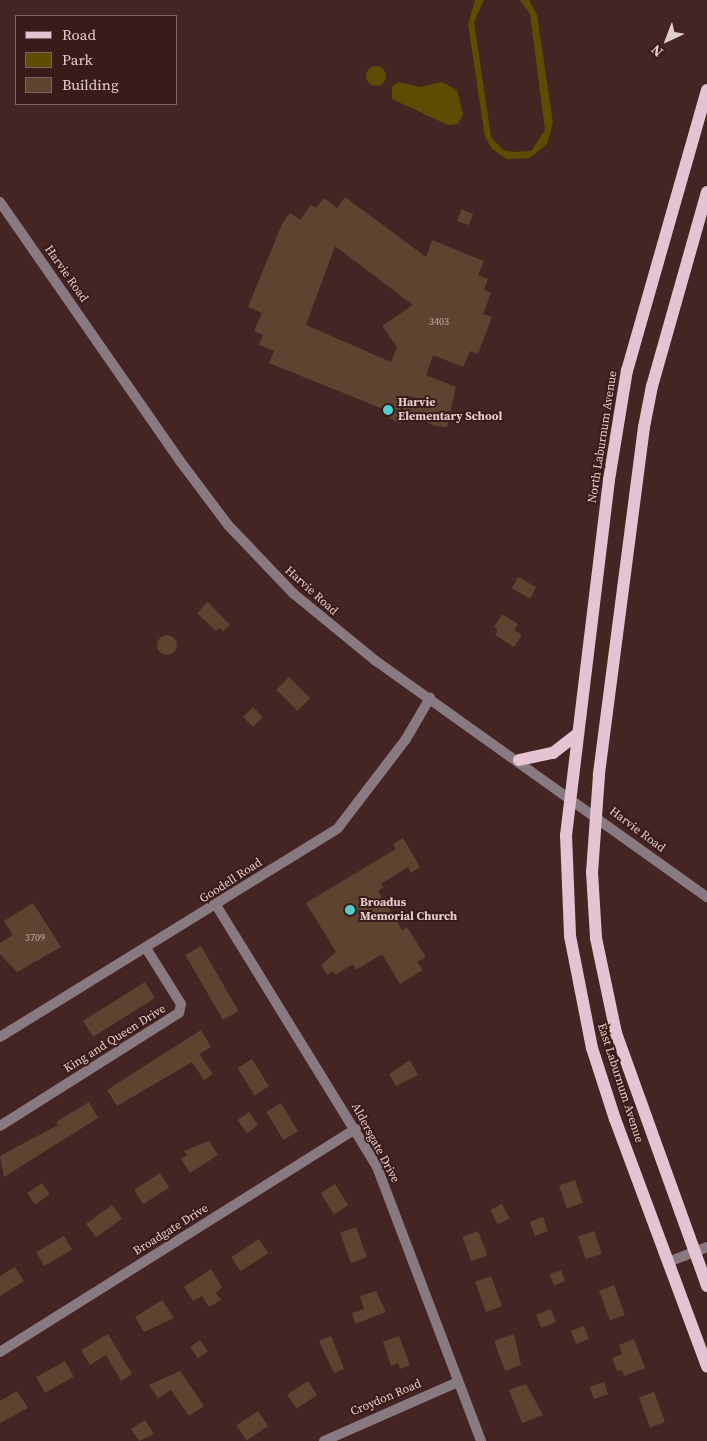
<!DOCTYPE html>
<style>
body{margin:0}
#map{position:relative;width:707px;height:1441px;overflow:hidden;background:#442523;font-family:"Source Serif 4",serif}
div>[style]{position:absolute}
.green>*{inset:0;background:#5f4c00}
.round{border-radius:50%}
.building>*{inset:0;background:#5e4430;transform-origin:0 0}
.minor>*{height:10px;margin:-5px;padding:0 5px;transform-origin:5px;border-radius:5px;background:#897980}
.tertiary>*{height:10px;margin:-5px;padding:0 5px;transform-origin:5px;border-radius:5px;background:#897980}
.primary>*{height:12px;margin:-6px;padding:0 6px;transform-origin:6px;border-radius:6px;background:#e4c4d2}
.dots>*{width:14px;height:14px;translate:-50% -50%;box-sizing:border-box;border:2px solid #391b19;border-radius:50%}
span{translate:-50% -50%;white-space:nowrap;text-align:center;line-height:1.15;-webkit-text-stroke:4px #391b19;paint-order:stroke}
.number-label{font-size:10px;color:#c2aca5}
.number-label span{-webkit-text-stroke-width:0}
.street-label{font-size:12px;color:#e4cecc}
.poi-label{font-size:12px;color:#e4cecc;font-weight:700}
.left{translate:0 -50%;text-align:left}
.legend{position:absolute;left:15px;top:15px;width:162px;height:90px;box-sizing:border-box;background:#391b19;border:1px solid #7d6361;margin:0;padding:6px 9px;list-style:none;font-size:15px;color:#e4cecc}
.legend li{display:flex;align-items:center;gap:10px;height:25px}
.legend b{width:25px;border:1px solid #7d6361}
.north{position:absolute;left:642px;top:15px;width:50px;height:50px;-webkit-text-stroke:4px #391b19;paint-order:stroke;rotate:223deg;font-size:14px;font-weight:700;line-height:20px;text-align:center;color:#e4cecc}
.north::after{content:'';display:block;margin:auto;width:18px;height:22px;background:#e4cecc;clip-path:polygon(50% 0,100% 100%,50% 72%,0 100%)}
</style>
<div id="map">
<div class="green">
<div style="clip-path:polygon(475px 0,484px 0,474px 22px,491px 137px,503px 150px,512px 152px,531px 151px,545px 130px,530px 14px,520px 0,529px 0,537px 15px,553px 123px,547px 144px,530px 158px,507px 159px,492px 149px,485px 137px,468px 24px)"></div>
<div class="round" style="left:366px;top:66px;width:20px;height:20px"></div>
<div style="clip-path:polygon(398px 82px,421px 87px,441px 82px,457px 90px,463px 114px,458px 124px,448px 125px,392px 99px,392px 87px)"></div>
</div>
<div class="building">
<div style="clip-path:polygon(evenodd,345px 197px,426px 257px,432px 240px,484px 261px,478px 275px,488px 279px,484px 290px,491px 293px,483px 314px,492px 317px,478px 354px,470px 351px,463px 367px,433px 355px,426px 375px,456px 387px,447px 427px,435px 426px,412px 415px,409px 421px,399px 423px,386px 416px,388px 411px,269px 363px,274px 351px,259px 345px,263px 335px,254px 331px,262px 313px,248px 307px,282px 224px,290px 213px,300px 220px,311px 205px,316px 208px,324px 198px,337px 208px,345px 197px,335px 246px,413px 305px,382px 326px,397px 347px,391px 362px,306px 325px,335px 246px)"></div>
<div style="clip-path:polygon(462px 209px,473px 214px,469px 225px,457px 221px)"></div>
<div style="left:518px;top:577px;width:21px;height:13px;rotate:29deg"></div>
<div style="clip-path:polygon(208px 602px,230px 625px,223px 631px,219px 628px,216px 631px,197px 613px)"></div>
<div style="clip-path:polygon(502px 614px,518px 624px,514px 630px,522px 635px,514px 647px,495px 635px,498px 630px,494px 627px)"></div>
<div class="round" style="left:157px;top:635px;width:20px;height:20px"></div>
<div style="left:289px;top:677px;width:30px;height:18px;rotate:45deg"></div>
<div style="left:253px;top:707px;width:14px;height:14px;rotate:45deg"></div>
<div style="clip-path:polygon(403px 838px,420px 867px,411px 873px,408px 867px,381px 884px,384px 887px,378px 891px,402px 930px,407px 927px,426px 957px,417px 962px,423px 970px,400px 984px,382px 954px,356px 970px,353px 964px,335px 975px,333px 971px,327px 975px,321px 965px,336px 952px,306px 903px,396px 849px,393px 844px)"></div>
<div style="clip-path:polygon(33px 903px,61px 947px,17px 972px,0 954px,0 943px,13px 935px,4px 921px)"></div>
<div style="left:201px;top:946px;width:75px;height:18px;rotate:60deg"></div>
<div style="left:145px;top:982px;width:19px;height:73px;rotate:58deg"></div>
<div style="clip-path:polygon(201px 1030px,211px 1047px,199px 1054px,213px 1074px,204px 1080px,192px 1062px,117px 1106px,107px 1090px)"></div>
<div style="left:252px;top:1059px;width:32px;height:17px;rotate:58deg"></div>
<div style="clip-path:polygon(410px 1060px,418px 1075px,396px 1086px,389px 1074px)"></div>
<div style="clip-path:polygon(89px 1102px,98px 1118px,4px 1177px,0 1156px,58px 1125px,56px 1122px)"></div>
<div style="left:281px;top:1103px;width:33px;height:17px;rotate:59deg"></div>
<div style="left:249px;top:1112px;width:16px;height:14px;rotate:55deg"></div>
<div style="clip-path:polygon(209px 1141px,218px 1155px,190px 1173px,181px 1159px,187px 1155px,184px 1151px)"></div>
<div style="left:160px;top:1173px;width:17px;height:31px;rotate:57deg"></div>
<div style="left:575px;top:1180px;width:24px;height:17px;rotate:71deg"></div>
<div style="left:42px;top:1183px;width:14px;height:18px;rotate:56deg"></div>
<div style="left:335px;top:1184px;width:25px;height:17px;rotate:58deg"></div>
<div style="left:502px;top:1204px;width:16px;height:13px;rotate:63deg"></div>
<div style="left:112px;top:1205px;width:17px;height:32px;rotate:54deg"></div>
<div style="left:543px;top:1217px;width:15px;height:14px;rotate:70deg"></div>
<div style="left:356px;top:1227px;width:32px;height:17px;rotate:70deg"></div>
<div style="left:478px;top:1231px;width:26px;height:17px;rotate:69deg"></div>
<div style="left:594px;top:1231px;width:24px;height:17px;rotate:71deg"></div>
<div style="left:64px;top:1236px;width:16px;height:32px;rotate:60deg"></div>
<div style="left:259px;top:1239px;width:17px;height:33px;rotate:57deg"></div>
<div style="clip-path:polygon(15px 1267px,24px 1281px,0 1296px,0 1276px)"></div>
<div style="clip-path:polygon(211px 1269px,222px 1287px,216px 1293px,221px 1300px,209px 1307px,202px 1296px,193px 1301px,184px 1287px)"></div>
<div style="left:561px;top:1270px;width:12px;height:12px;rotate:70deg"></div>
<div style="left:491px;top:1276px;width:32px;height:17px;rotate:70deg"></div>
<div style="left:614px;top:1285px;width:32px;height:16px;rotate:70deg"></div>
<div style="clip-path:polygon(376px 1291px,386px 1312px,355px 1324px,352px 1313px,364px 1309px,360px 1296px)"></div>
<div style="clip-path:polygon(162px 1300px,174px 1318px,144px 1332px,135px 1317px)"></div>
<div style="left:551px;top:1309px;width:14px;height:16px;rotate:69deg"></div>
<div style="left:584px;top:1326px;width:14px;height:14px;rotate:69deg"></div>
<div style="clip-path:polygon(108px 1334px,132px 1374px,121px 1381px,106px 1355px,90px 1365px,81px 1350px)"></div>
<div style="clip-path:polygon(514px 1334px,521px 1365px,505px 1371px,494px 1341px)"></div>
<div style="clip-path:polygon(331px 1336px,344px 1369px,334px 1373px,319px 1341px)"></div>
<div style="clip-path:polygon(399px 1336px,410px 1365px,400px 1369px,398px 1363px,391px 1366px,383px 1342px)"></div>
<div style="clip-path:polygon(634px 1339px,645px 1368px,624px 1376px,622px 1370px,617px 1371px,612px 1358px,622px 1354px,619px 1345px)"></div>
<div style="left:200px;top:1340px;width:14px;height:12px;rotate:56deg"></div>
<div style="left:65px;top:1361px;width:18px;height:33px;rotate:61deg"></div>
<div style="clip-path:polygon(180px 1371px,204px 1406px,189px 1416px,171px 1390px,158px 1398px,149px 1385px)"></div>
<div style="left:308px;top:1381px;width:17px;height:25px;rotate:57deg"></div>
<div style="left:604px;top:1382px;width:13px;height:15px;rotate:72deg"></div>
<div style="clip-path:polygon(526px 1384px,543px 1415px,522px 1423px,509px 1390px)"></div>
<div style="clip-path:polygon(17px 1391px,28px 1408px,0 1423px,0 1401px)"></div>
<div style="left:654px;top:1392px;width:32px;height:16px;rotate:70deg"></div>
<div style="left:258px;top:1411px;width:18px;height:26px;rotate:56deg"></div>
<div style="clip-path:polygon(145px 1420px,154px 1434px,139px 1441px,131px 1429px)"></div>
</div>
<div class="minor">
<div style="left:216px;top:905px;width:308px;rotate:58.4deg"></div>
<div style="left:377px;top:1167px;width:293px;rotate:69.2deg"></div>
<div style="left:0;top:1037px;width:397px;rotate:-31.7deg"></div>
<div style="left:338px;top:828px;width:112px;rotate:-52.6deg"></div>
<div style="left:406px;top:739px;width:48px;rotate:-59.7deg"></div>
<div style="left:0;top:1126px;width:212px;rotate:-32.3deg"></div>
<div style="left:179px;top:1013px;width:9px;rotate:-77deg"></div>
<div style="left:181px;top:1004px;width:66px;rotate:-122deg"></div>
<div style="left:668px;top:1262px;width:42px;rotate:-21deg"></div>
<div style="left:0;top:1352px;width:420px;rotate:-32.1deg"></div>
<div style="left:324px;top:1441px;width:146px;rotate:-23.8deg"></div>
</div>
<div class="tertiary">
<div style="left:0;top:202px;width:315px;rotate:55.2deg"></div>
<div style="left:180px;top:461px;width:80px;rotate:53.1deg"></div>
<div style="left:228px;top:525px;width:95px;rotate:46.3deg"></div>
<div style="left:294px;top:594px;width:106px;rotate:39.3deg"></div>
<div style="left:376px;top:661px;width:407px;rotate:35.5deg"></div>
</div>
<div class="primary">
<div style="left:707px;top:90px;width:291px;rotate:105.9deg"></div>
<div style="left:627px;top:370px;width:111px;rotate:99.3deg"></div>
<div style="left:609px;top:480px;width:358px;rotate:96.9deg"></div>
<div style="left:566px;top:835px;width:101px;rotate:87.7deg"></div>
<div style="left:570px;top:936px;width:114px;rotate:78.9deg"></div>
<div style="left:592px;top:1048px;width:75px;rotate:72.1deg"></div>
<div style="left:615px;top:1119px;width:264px;rotate:69.6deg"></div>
<div style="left:707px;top:192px;width:202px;rotate:105.8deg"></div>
<div style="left:652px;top:386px;width:42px;rotate:101deg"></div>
<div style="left:644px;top:427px;width:351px;rotate:97.4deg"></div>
<div style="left:599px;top:775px;width:97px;rotate:94.1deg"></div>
<div style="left:592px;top:872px;width:66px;rotate:86.5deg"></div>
<div style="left:596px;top:938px;width:97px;rotate:78.1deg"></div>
<div style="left:616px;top:1033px;width:269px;rotate:70.2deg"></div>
<div style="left:519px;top:760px;width:35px;rotate:-12deg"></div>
<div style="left:553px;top:753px;width:31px;rotate:-38deg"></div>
</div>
<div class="dots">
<div style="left:388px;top:410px;background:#52cdcc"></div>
<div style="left:350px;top:910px;background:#52cdcc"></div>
</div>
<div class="number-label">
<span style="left:439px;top:322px">3403</span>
<span style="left:35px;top:938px">3709</span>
</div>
<div class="street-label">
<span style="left:66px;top:274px;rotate:55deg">Harvie Road</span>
<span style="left:603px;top:437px;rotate:-81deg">North Laburnum Avenue</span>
<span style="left:311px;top:591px;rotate:42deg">Harvie Road</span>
<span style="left:637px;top:830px;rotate:37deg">Harvie Road</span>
<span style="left:231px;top:881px;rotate:-33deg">Goodell Road</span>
<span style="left:115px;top:1039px;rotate:-32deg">King and Queen Drive</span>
<span style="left:620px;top:1083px;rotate:72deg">East Laburnum Avenue</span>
<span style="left:375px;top:1143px;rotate:62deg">Aldersgate Drive</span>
<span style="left:171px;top:1230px;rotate:-32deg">Broadgate Drive</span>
<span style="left:386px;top:1398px;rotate:-23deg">Croydon Road</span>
</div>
<div class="poi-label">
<span class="left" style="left:398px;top:410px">Harvie<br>Elementary School</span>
<span class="left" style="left:360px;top:910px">Broadus<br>Memorial Church</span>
</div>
<ul class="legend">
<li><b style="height:6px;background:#e4c4d2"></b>Road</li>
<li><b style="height:14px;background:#5f4c00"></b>Park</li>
<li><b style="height:14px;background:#5e4430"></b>Building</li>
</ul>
<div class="north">N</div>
</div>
